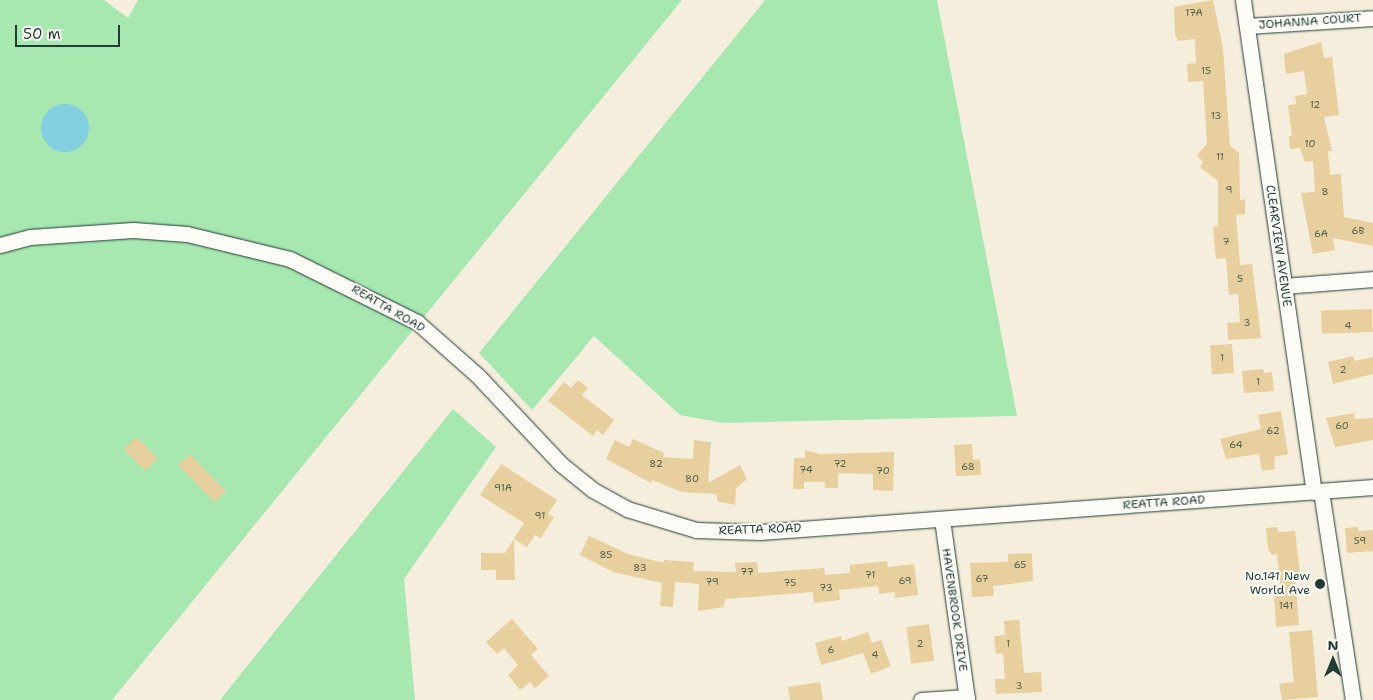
<!DOCTYPE html>
<style>
body{margin:0}
#map{position:relative;width:1373px;height:700px;overflow:hidden;background:#f6eedc;font-family:"Shantell Sans",sans-serif}
div>[style]{position:absolute}
.green>*{inset:0;background:#a7e8b1}
.water>*{inset:0;background:#83cfe2}
.round{border-radius:50%}
.building>*{inset:0;background:#e7cf9e;transform-origin:0 0}
.roads{filter:drop-shadow(0 0 1px #1f3d34) drop-shadow(0 0 1px #1f3d34)}
.minor>*{height:15px;margin:-7.5px;padding:0 7.5px;transform-origin:7.5px;border-radius:7.5px;background:#fdfcf7}
.dots>*{width:14px;height:14px;translate:-50% -50%;box-sizing:border-box;border:2px solid #fdfcf7;border-radius:50%}
span{translate:-50% -50%;white-space:nowrap;text-align:center;line-height:1.15;-webkit-text-stroke:4px #fdfcf7;paint-order:stroke}
.number-label{font-size:10px;color:#51624e}
.number-label span{-webkit-text-stroke-width:0}
.street-label{font-size:12px;color:#1f3d34}
.poi-label{font-size:12px;color:#1f3d34}
.right{translate:-100% -50%;text-align:right}
.north{position:absolute;left:1308px;top:635px;width:50px;height:50px;-webkit-text-stroke:4px #fdfcf7;paint-order:stroke;rotate:0deg;font-size:14px;font-weight:700;line-height:20px;text-align:center;color:#1f3d34}
.north::after{content:'';display:block;margin:auto;width:18px;height:22px;background:#1f3d34;clip-path:polygon(50% 0,100% 100%,50% 72%,0 100%)}
.scale{position:absolute;left:15px;top:25px;width:105px;height:22px;box-sizing:border-box;border:2px solid #1f3d34;border-top:0;padding-left:6px;font-size:15px;line-height:18px;white-space:nowrap;color:#1f3d34;-webkit-text-stroke:4px #fdfcf7;paint-order:stroke}
</style>
<div id="map">
<div class="green">
<div style="clip-path:polygon(0 0,104px 0,128px 18px,138px 0,682px 0,112px 700px,0 700px)"></div>
<div style="clip-path:polygon(765px 0,937px 0,1017px 416px,723px 423px,680px 415px,594px 336px,532px 410px,479px 353px)"></div>
<div style="clip-path:polygon(453px 409px,496px 447px,404px 579px,415px 700px,220px 700px)"></div>
</div>
<div class="water">
<div class="round" style="left:41px;top:104px;width:48px;height:48px"></div>
</div>
<div class="building">
<div style="clip-path:polygon(1213px 0,1223px 48px,1230px 146px,1239px 153px,1240px 200px,1245px 199px,1245px 214px,1236px 215px,1240px 265px,1252px 264px,1261px 338px,1228px 340px,1227px 323px,1240px 322px,1238px 294px,1229px 295px,1226px 258px,1216px 259px,1213px 227px,1218px 226px,1218px 181px,1200px 167px,1203px 162px,1197px 155px,1207px 144px,1203px 81px,1188px 82px,1187px 64px,1196px 63px,1195px 39px,1178px 41px,1175px 34px,1174px 7px)"></div>
<div style="clip-path:polygon(1321px 42px,1324px 58px,1332px 57px,1339px 115px,1324px 117px,1332px 151px,1328px 151px,1330px 175px,1341px 174px,1344px 217px,1373px 223px,1373px 246px,1333px 238px,1335px 250px,1313px 254px,1301px 193px,1315px 192px,1313px 161px,1305px 162px,1300px 148px,1290px 149px,1289px 136px,1292px 136px,1288px 105px,1296px 104px,1295px 96px,1307px 94px,1304px 71px,1286px 74px,1284px 54px)"></div>
<div style="left:1372px;top:309px;width:23px;height:51px;rotate:88deg"></div>
<div style="left:1232px;top:344px;width:29px;height:22px;rotate:86deg"></div>
<div style="clip-path:polygon(1353px 356px,1355px 361px,1373px 357px,1373px 374px,1333px 384px,1328px 362px)"></div>
<div style="clip-path:polygon(1263px 369px,1264px 373px,1272px 372px,1274px 391px,1244px 393px,1242px 371px)"></div>
<div style="clip-path:polygon(578px 380px,588px 388px,582px 395px,614px 420px,603px 435px,597px 430px,593px 436px,548px 401px,564px 382px,571px 388px)"></div>
<div style="clip-path:polygon(1281px 411px,1288px 454px,1274px 457px,1275px 469px,1262px 471px,1259px 454px,1226px 459px,1220px 439px,1261px 429px,1258px 415px)"></div>
<div style="clip-path:polygon(1354px 413px,1355px 419px,1373px 418px,1373px 440px,1335px 447px,1326px 418px)"></div>
<div style="left:137px;top:437px;width:30px;height:18px;rotate:46deg"></div>
<div style="clip-path:polygon(633px 439px,664px 453px,663px 457px,693px 459px,694px 440px,711px 442px,708px 483px,740px 465px,747px 479px,736px 488px,735px 505px,717px 501px,717px 494px,682px 492px,652px 480px,651px 483px,606px 459px,615px 440px,629px 447px)"></div>
<div style="clip-path:polygon(972px 444px,973px 460px,980px 459px,981px 475px,956px 476px,954px 445px)"></div>
<div style="clip-path:polygon(805px 450px,820px 454px,894px 452px,893px 491px,873px 490px,873px 474px,838px 473px,838px 488px,825px 488px,825px 482px,804px 482px,804px 489px,793px 489px,794px 458px,805px 458px)"></div>
<div style="left:190px;top:454px;width:52px;height:16px;rotate:46deg"></div>
<div style="clip-path:polygon(501px 464px,557px 500px,548px 514px,554px 517px,541px 538px,535px 535px,527px 547px,514px 539px,515px 580px,496px 580px,496px 570px,481px 570px,481px 553px,505px 553px,524px 523px,480px 495px)"></div>
<div style="clip-path:polygon(1277px 527px,1278px 532px,1295px 531px,1300px 573px,1295px 574px,1299px 625px,1276px 627px,1274px 595px,1281px 594px,1277px 554px,1272px 555px,1268px 549px,1266px 528px)"></div>
<div style="clip-path:polygon(1358px 527px,1358px 531px,1373px 530px,1373px 551px,1347px 553px,1345px 528px)"></div>
<div style="clip-path:polygon(589px 536px,628px 554px,664px 563px,664px 560px,694px 562px,693px 571px,736px 572px,735px 563px,757px 562px,758px 573px,824px 568px,825px 575px,850px 573px,850px 565px,887px 561px,888px 567px,914px 564px,918px 595px,895px 598px,895px 592px,879px 594px,878px 586px,839px 590px,840px 600px,814px 603px,813px 592px,725px 599px,724px 607px,698px 611px,699px 584px,675px 582px,673px 607px,660px 606px,662px 583px,613px 572px,580px 555px)"></div>
<div style="clip-path:polygon(1032px 553px,1033px 581px,993px 586px,994px 596px,972px 597px,970px 563px,1008px 562px,1008px 554px)"></div>
<div style="clip-path:polygon(512px 619px,538px 649px,531px 655px,549px 676px,535px 688px,530px 682px,520px 690px,508px 675px,518px 665px,504px 648px,497px 654px,486px 642px)"></div>
<div style="clip-path:polygon(1019px 620px,1024px 673px,1041px 672px,1042px 692px,996px 694px,995px 679px,1005px 679px,1003px 653px,996px 654px,994px 636px,1005px 635px,1004px 621px)"></div>
<div style="left:929px;top:624px;width:37px;height:23px;rotate:82deg"></div>
<div style="clip-path:polygon(1312px 630px,1318px 697px,1282px 700px,1279px 684px,1294px 682px,1289px 632px)"></div>
<div style="clip-path:polygon(868px 632px,872px 643px,881px 640px,891px 666px,871px 674px,863px 653px,821px 665px,815px 643px,841px 636px,842px 641px)"></div>
<div style="clip-path:polygon(820px 682px,823px 700px,790px 700px,788px 687px)"></div>
</div>
<div class="roads">
<div class="minor">
<div style="left:1243px;top:0;width:497px;rotate:81.8deg"></div>
<div style="left:1247px;top:26px;width:126px;rotate:-3.6deg"></div>
<div style="left:0;top:245px;width:31px;rotate:-15deg"></div>
<div style="left:30px;top:237px;width:103px;rotate:-3.9deg"></div>
<div style="left:133px;top:230px;width:54px;rotate:4.2deg"></div>
<div style="left:187px;top:234px;width:106px;rotate:13.6deg"></div>
<div style="left:290px;top:259px;width:142px;rotate:26.4deg"></div>
<div style="left:417px;top:322px;width:81px;rotate:41.5deg"></div>
<div style="left:478px;top:376px;width:122px;rotate:46.7deg"></div>
<div style="left:562px;top:465px;width:40px;rotate:39deg"></div>
<div style="left:593px;top:490px;width:39px;rotate:29deg"></div>
<div style="left:627px;top:509px;width:72px;rotate:16.9deg"></div>
<div style="left:696px;top:530px;width:64px;rotate:1.8deg"></div>
<div style="left:760px;top:532px;width:615px;rotate:-4.2deg"></div>
<div style="left:1284px;top:286px;width:89px;rotate:-4.5deg"></div>
<div style="left:1321px;top:491px;width:211px;rotate:81.3deg"></div>
<div style="left:942px;top:519px;width:183px;rotate:82.1deg"></div>
<div style="left:921px;top:700px;width:46px;rotate:-3.7deg"></div>
</div>
</div>
<div class="dots">
<div style="left:1320px;top:584px;background:#1f3d34"></div>
</div>
<div class="number-label">
<span style="left:1194px;top:13px">17A</span>
<span style="left:1206px;top:71px">15</span>
<span style="left:1315px;top:105px">12</span>
<span style="left:1216px;top:116px">13</span>
<span style="left:1310px;top:144px">10</span>
<span style="left:1220px;top:157px">11</span>
<span style="left:1229px;top:190px">9</span>
<span style="left:1325px;top:192px">8</span>
<span style="left:1358px;top:231px">6B</span>
<span style="left:1321px;top:234px">6A</span>
<span style="left:1226px;top:242px">7</span>
<span style="left:1240px;top:279px">5</span>
<span style="left:1247px;top:323px">3</span>
<span style="left:1348px;top:326px">4</span>
<span style="left:1222px;top:358px">1</span>
<span style="left:1343px;top:370px">2</span>
<span style="left:1258px;top:382px">1</span>
<span style="left:1342px;top:426px">60</span>
<span style="left:1273px;top:431px">62</span>
<span style="left:1236px;top:445px">64</span>
<span style="left:656px;top:464px">82</span>
<span style="left:840px;top:464px">72</span>
<span style="left:968px;top:467px">68</span>
<span style="left:806px;top:470px">74</span>
<span style="left:883px;top:471px">70</span>
<span style="left:692px;top:479px">80</span>
<span style="left:503px;top:488px">91A</span>
<span style="left:540px;top:516px">91</span>
<span style="left:1360px;top:541px">59</span>
<span style="left:606px;top:555px">85</span>
<span style="left:1020px;top:565px">65</span>
<span style="left:640px;top:568px">83</span>
<span style="left:747px;top:572px">77</span>
<span style="left:870px;top:575px">71</span>
<span style="left:982px;top:579px">67</span>
<span style="left:905px;top:581px">69</span>
<span style="left:712px;top:582px">79</span>
<span style="left:790px;top:583px">75</span>
<span style="left:826px;top:588px">73</span>
<span style="left:1286px;top:606px">141</span>
<span style="left:920px;top:644px">2</span>
<span style="left:1008px;top:644px">1</span>
<span style="left:831px;top:650px">6</span>
<span style="left:875px;top:655px">4</span>
<span style="left:1019px;top:686px">3</span>
</div>
<div class="street-label">
<span style="left:1310px;top:22px;rotate:-4deg">JOHANNA COURT</span>
<span style="left:1278px;top:246px;rotate:82deg">CLEARVIEW AVENUE</span>
<span style="left:388px;top:309px;rotate:30deg">REATTA ROAD</span>
<span style="left:1164px;top:503px;rotate:-4deg">REATTA ROAD</span>
<span style="left:760px;top:530px;rotate:-2deg">REATTA ROAD</span>
<span style="left:954px;top:610px;rotate:82deg">HAVENBROOK DRIVE</span>
</div>
<div class="poi-label">
<span class="right" style="left:1310px;top:584px">No.141 New<br>World Ave</span>
</div>
<div class="north">N</div>
<div class="scale">50 m</div>
</div>
